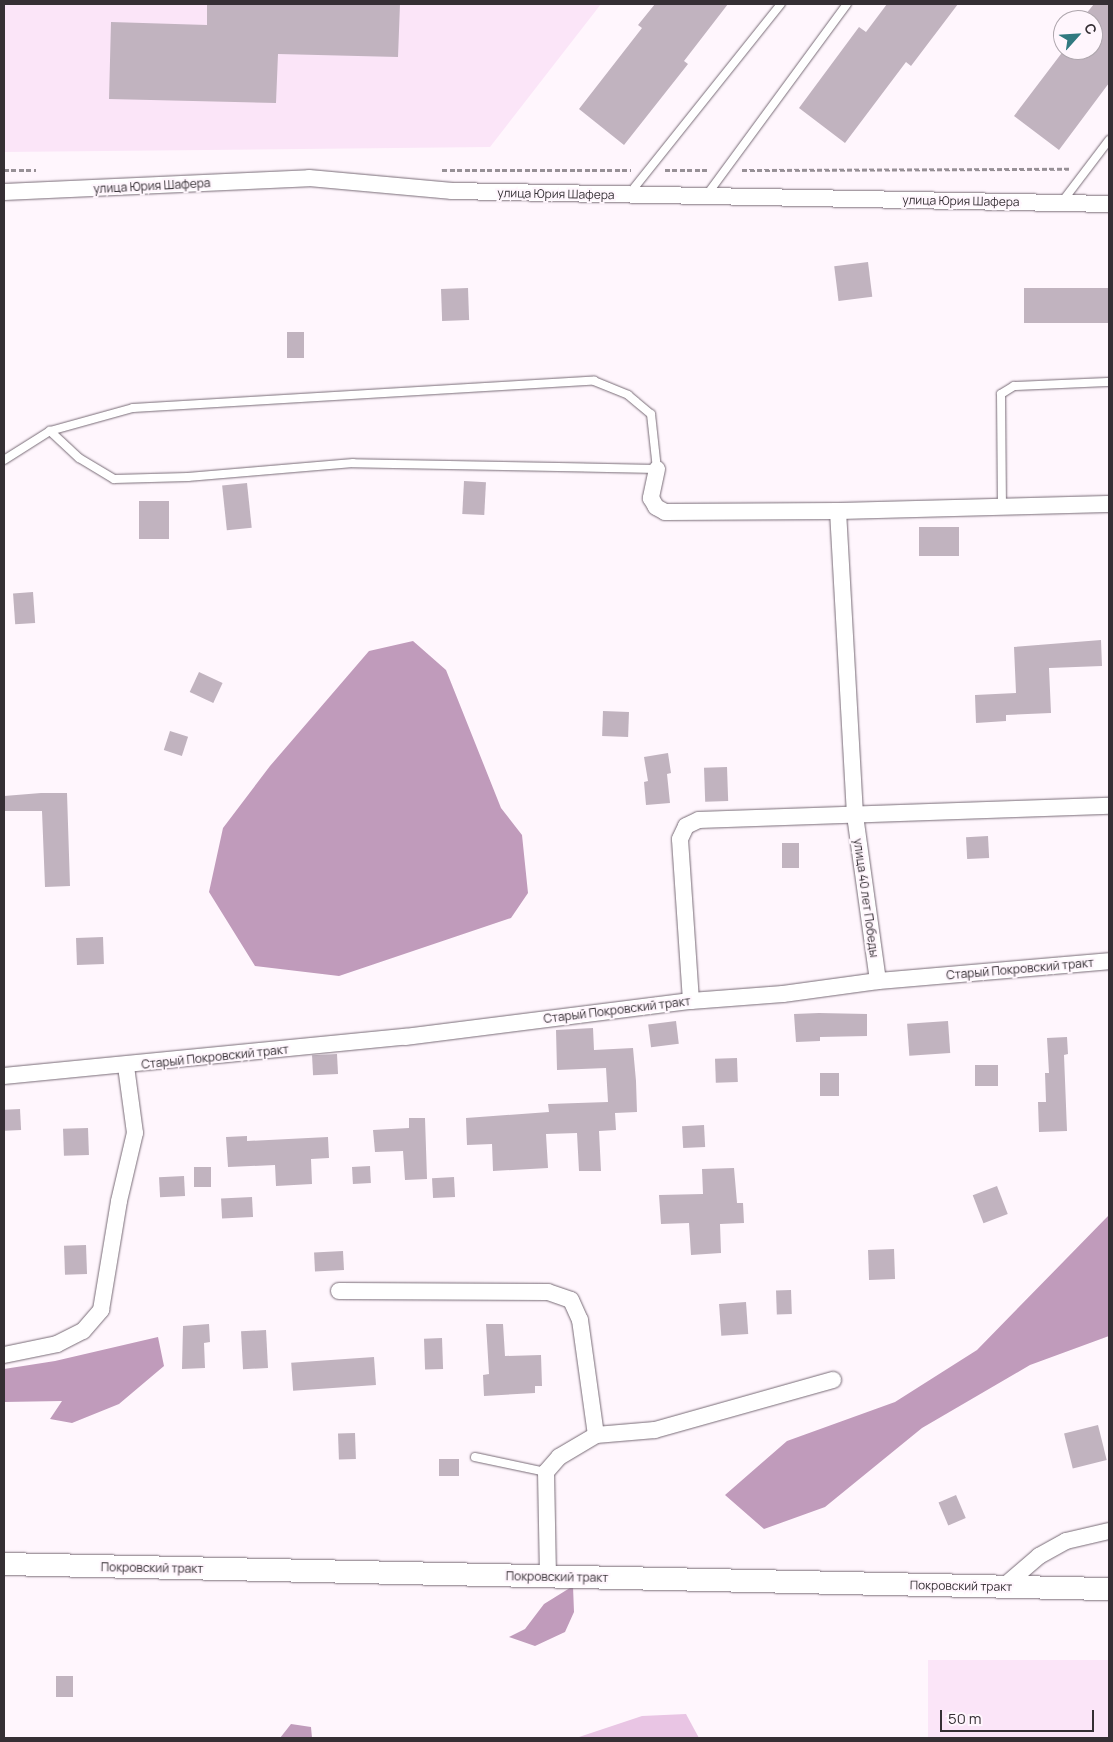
<!DOCTYPE html>
<meta charset="utf-8">
<style>
body{margin:0}
#map{position:relative;width:1113px;height:1742px;overflow:hidden;background:#fff6fd;font-family:Manrope,sans-serif}
div>[style]{position:absolute}
.built>*{inset:0;background:#fbe5f8;transform-origin:0 0}
.green>*{inset:0;background:#e9c5e4}
.water>*{inset:0;background:#c09bbb}
.building>*{inset:0;background:#c1b3bf;transform-origin:0 0}
.path>*{height:3px;margin-top:-1.5px;transform-origin:0;background:repeating-linear-gradient(90deg,#979096 0 5px,transparent 0 7.5px)}
.roads{filter:drop-shadow(0 0 1px #786b76) drop-shadow(0 0 1px #786b76)}
.lane>*{height:8px;margin:-4px;padding:0 4px;transform-origin:4px;border-radius:4px;background:#fff}
.street>*{height:16px;margin:-8px;padding:0 8px;transform-origin:8px;border-radius:8px;background:#fff}
.secondary>*{height:22px;margin:-11px;padding:0 11px;transform-origin:11px;border-radius:11px;background:#fff}
span{translate:-50% -50%;white-space:nowrap;text-align:center;line-height:1.15;-webkit-text-stroke:4px #fff6fd;paint-order:stroke}
.street-label{font-size:12px;color:#352f34}
.frame{position:absolute;inset:0;border:5px solid #352f34;pointer-events:none}
.north{position:absolute;left:1053px;top:10px;width:50px;height:50px;box-sizing:border-box;background:#fff6fd;border:1px solid #aea6ad;border-radius:50%;rotate:64deg;font-size:14px;font-weight:700;line-height:20px;text-align:center;color:#352f34}
.north::after{content:'';display:block;margin:auto;width:18px;height:22px;background:#317a80;clip-path:polygon(50% 0,100% 100%,50% 72%,0 100%)}
.scale{position:absolute;left:940px;top:1710px;width:154px;height:22px;box-sizing:border-box;border:2px solid #352f34;border-top:0;padding-left:6px;font-size:15px;line-height:18px;white-space:nowrap;color:#352f34;-webkit-text-stroke:4px #fff6fd;paint-order:stroke}
</style>
<div id="map">
<div class="built">
<div style="clip-path:polygon(4px 4px,601px 4px,490px 147px,4px 152px)"></div>
<div style="left:1109px;top:1660px;width:78px;height:181px;rotate:90deg"></div>
</div>
<div class="green">
<div style="clip-path:polygon(686px 1714px,699px 1738px,576px 1738px,642px 1716px)"></div>
</div>
<div class="water">
<div style="clip-path:polygon(413px 641px,446px 670px,501px 808px,522px 835px,528px 893px,511px 918px,339px 976px,255px 966px,209px 892px,223px 828px,270px 766px,369px 651px)"></div>
<div style="clip-path:polygon(1109px 1215px,1109px 1336px,1030px 1365px,922px 1428px,825px 1507px,764px 1529px,725px 1495px,787px 1441px,895px 1402px,977px 1350px)"></div>
<div style="clip-path:polygon(158px 1337px,164px 1366px,119px 1404px,72px 1423px,50px 1419px,62px 1401px,4px 1402px,4px 1369px,55px 1361px)"></div>
<div style="clip-path:polygon(573px 1586px,574px 1612px,565px 1632px,535px 1646px,509px 1637px,525px 1629px,544px 1604px)"></div>
<div style="clip-path:polygon(291px 1724px,311px 1727px,312px 1738px,280px 1738px)"></div>
</div>
<div class="building">
<div style="clip-path:polygon(207px 4px,400px 4px,398px 57px,278px 54px,276px 103px,109px 99px,111px 22px,207px 25px)"></div>
<div style="clip-path:polygon(655px 4px,728px 4px,684px 61px,688px 64px,624px 145px,579px 109px,642px 28px,638px 25px)"></div>
<div style="clip-path:polygon(887px 4px,958px 4px,911px 66px,906px 62px,845px 143px,799px 108px,859px 27px,866px 32px)"></div>
<div style="clip-path:polygon(1094px 4px,1109px 4px,1109px 83px,1059px 150px,1014px 116px,1064px 50px,1093px 50px,1093px 20px,1081px 20px)"></div>
<div style="left:868px;top:262px;width:35px;height:34px;rotate:83deg"></div>
<div style="left:468px;top:288px;width:32px;height:27px;rotate:88deg"></div>
<div style="left:1109px;top:288px;width:35px;height:85px;rotate:90deg"></div>
<div style="left:287px;top:332px;width:17px;height:26px"></div>
<div style="left:464px;top:481px;width:22px;height:33px;rotate:3deg"></div>
<div style="left:247px;top:483px;width:45px;height:25px;rotate:84deg"></div>
<div style="left:139px;top:501px;width:30px;height:38px"></div>
<div style="left:919px;top:527px;width:40px;height:29px"></div>
<div style="left:33px;top:592px;width:31px;height:20px;rotate:86deg"></div>
<div style="clip-path:polygon(1101px 640px,1102px 666px,1049px 668px,1051px 713px,1006px 715px,1006px 721px,976px 723px,975px 695px,1016px 693px,1014px 647px)"></div>
<div style="left:199px;top:672px;width:26px;height:22px;rotate:25deg"></div>
<div style="left:603px;top:711px;width:26px;height:25px;rotate:2deg"></div>
<div style="left:170px;top:731px;width:19px;height:20px;rotate:18deg"></div>
<div style="clip-path:polygon(668px 753px,671px 773px,667px 774px,670px 803px,646px 805px,644px 782px,648px 781px,644px 757px)"></div>
<div style="left:727px;top:767px;width:34px;height:23px;rotate:88deg"></div>
<div style="clip-path:polygon(41px 793px,67px 793px,70px 886px,45px 887px,42px 811px,4px 811px,4px 796px)"></div>
<div style="left:988px;top:836px;width:22px;height:22px;rotate:87deg"></div>
<div style="left:782px;top:843px;width:17px;height:25px"></div>
<div style="left:103px;top:937px;width:27px;height:27px;rotate:88deg"></div>
<div style="clip-path:polygon(819px 1013px,867px 1014px,867px 1036px,820px 1037px,820px 1041px,796px 1042px,794px 1014px)"></div>
<div style="left:676px;top:1021px;width:23px;height:28px;rotate:83deg"></div>
<div style="left:948px;top:1021px;width:32px;height:41px;rotate:86deg"></div>
<div style="clip-path:polygon(593px 1028px,594px 1050px,633px 1048px,636px 1081px,637px 1112px,615px 1113px,616px 1130px,599px 1131px,601px 1171px,579px 1171px,577px 1133px,546px 1134px,548px 1168px,493px 1171px,492px 1144px,467px 1145px,466px 1118px,549px 1112px,548px 1104px,608px 1102px,606px 1068px,557px 1070px,556px 1030px)"></div>
<div style="clip-path:polygon(1067px 1037px,1068px 1054px,1064px 1055px,1067px 1131px,1039px 1132px,1038px 1102px,1046px 1102px,1045px 1073px,1049px 1073px,1047px 1038px)"></div>
<div style="left:337px;top:1054px;width:20px;height:25px;rotate:87deg"></div>
<div style="left:737px;top:1058px;width:24px;height:22px;rotate:88deg"></div>
<div style="left:998px;top:1065px;width:21px;height:23px;rotate:90deg"></div>
<div style="left:820px;top:1073px;width:19px;height:23px"></div>
<div style="left:20px;top:1109px;width:21px;height:16px;rotate:87deg"></div>
<div style="clip-path:polygon(409px 1118px,425px 1118px,427px 1179px,405px 1180px,403px 1151px,375px 1152px,373px 1130px,409px 1128px)"></div>
<div style="left:704px;top:1125px;width:22px;height:22px;rotate:87deg"></div>
<div style="left:88px;top:1128px;width:27px;height:25px;rotate:88deg"></div>
<div style="clip-path:polygon(247px 1136px,247px 1141px,328px 1137px,329px 1158px,311px 1159px,312px 1184px,276px 1186px,275px 1165px,228px 1167px,226px 1137px)"></div>
<div style="left:370px;top:1166px;width:17px;height:18px;rotate:87deg"></div>
<div style="left:194px;top:1167px;width:17px;height:20px"></div>
<div style="clip-path:polygon(734px 1168px,737px 1203px,743px 1203px,744px 1223px,720px 1224px,721px 1253px,691px 1255px,689px 1223px,661px 1224px,659px 1195px,703px 1194px,702px 1169px)"></div>
<div style="left:184px;top:1176px;width:20px;height:25px;rotate:87deg"></div>
<div style="left:454px;top:1177px;width:20px;height:22px;rotate:87deg"></div>
<div style="left:997px;top:1186px;width:30px;height:26px;rotate:69deg"></div>
<div style="left:252px;top:1197px;width:20px;height:31px;rotate:87deg"></div>
<div style="left:86px;top:1245px;width:29px;height:22px;rotate:88deg"></div>
<div style="left:894px;top:1249px;width:30px;height:26px;rotate:88deg"></div>
<div style="left:343px;top:1251px;width:19px;height:29px;rotate:87deg"></div>
<div style="left:791px;top:1290px;width:24px;height:15px;rotate:88deg"></div>
<div style="left:746px;top:1302px;width:32px;height:27px;rotate:86deg"></div>
<div style="clip-path:polygon(209px 1324px,210px 1342px,204px 1343px,205px 1368px,182px 1369px,183px 1326px)"></div>
<div style="clip-path:polygon(486px 1324px,503px 1324px,505px 1356px,541px 1355px,542px 1386px,535px 1386px,535px 1393px,484px 1396px,483px 1375px,489px 1374px)"></div>
<div style="left:266px;top:1330px;width:38px;height:25px;rotate:87deg"></div>
<div style="left:442px;top:1338px;width:31px;height:18px;rotate:88deg"></div>
<div style="left:374px;top:1357px;width:28px;height:83px;rotate:86deg"></div>
<div style="left:1098px;top:1425px;width:36px;height:35px;rotate:76deg"></div>
<div style="left:355px;top:1433px;width:26px;height:17px;rotate:88deg"></div>
<div style="left:439px;top:1459px;width:20px;height:17px"></div>
<div style="left:956px;top:1495px;width:25px;height:19px;rotate:67deg"></div>
<div style="left:56px;top:1676px;width:17px;height:21px"></div>
</div>
<div class="path">
<div style="left:4px;top:170px;width:32px"></div>
<div style="left:442px;top:170px;width:189px"></div>
<div style="left:665px;top:170px;width:44px"></div>
<div style="left:742px;top:170px;width:327px;rotate:-0.2deg"></div>
</div>
<div class="roads">
<div class="lane">
<div style="left:630px;top:193px;width:242px;rotate:-51.4deg"></div>
<div style="left:706px;top:196px;width:238px;rotate:-53.7deg"></div>
<div style="left:1062px;top:202px;width:78px;rotate:-52.8deg"></div>
<div style="left:4px;top:460px;width:54px;rotate:-32.2deg"></div>
<div style="left:50px;top:431px;width:86px;rotate:-15.5deg"></div>
<div style="left:133px;top:408px;width:462px;rotate:-3.4deg"></div>
<div style="left:594px;top:381px;width:37px;rotate:22deg"></div>
<div style="left:628px;top:395px;width:30px;rotate:40deg"></div>
<div style="left:651px;top:414px;width:55px;rotate:83.8deg"></div>
<div style="left:657px;top:469px;width:304px;rotate:-178.9deg"></div>
<div style="left:353px;top:463px;width:166px;rotate:175.2deg"></div>
<div style="left:188px;top:477px;width:74px;rotate:178.5deg"></div>
<div style="left:114px;top:479px;width:41px;rotate:-149deg"></div>
<div style="left:79px;top:458px;width:40px;rotate:-137deg"></div>
<div style="left:1002px;top:508px;width:114px;rotate:-90.5deg"></div>
<div style="left:1001px;top:394px;width:15px;rotate:-32deg"></div>
<div style="left:1014px;top:386px;width:95px;rotate:-2.4deg"></div>
<div style="left:475px;top:1457px;width:73px;rotate:11.9deg"></div>
</div>
<div class="street">
<div style="left:4px;top:192px;width:305px;rotate:-2.6deg"></div>
<div style="left:309px;top:178px;width:144px;rotate:5.2deg"></div>
<div style="left:452px;top:191px;width:657px;rotate:1.13deg"></div>
<div style="left:657px;top:469px;width:30px;rotate:102deg"></div>
<div style="left:651px;top:498px;width:10px;rotate:61deg"></div>
<div style="left:656px;top:507px;width:10px;rotate:29deg"></div>
<div style="left:665px;top:512px;width:173px;rotate:-0.3deg"></div>
<div style="left:878px;top:981px;width:168px;rotate:-97.9deg"></div>
<div style="left:855px;top:815px;width:304px;rotate:-93.2deg"></div>
<div style="left:838px;top:511px;width:271px;rotate:-1.5deg"></div>
<div style="left:691px;top:1001px;width:162px;rotate:-93.9deg"></div>
<div style="left:680px;top:839px;width:14px;rotate:-65deg"></div>
<div style="left:686px;top:826px;width:14px;rotate:-25deg"></div>
<div style="left:699px;top:820px;width:410px;rotate:-2deg"></div>
<div style="left:4px;top:1076px;width:403px;rotate:-5.6deg"></div>
<div style="left:405px;top:1037px;width:288px;rotate:-7.2deg"></div>
<div style="left:691px;top:1001px;width:92px;rotate:-4.4deg"></div>
<div style="left:783px;top:994px;width:96px;rotate:-7.8deg"></div>
<div style="left:878px;top:981px;width:232px;rotate:-4.9deg"></div>
<div style="left:339px;top:1291px;width:209px;rotate:0.3deg"></div>
<div style="left:548px;top:1292px;width:24px;rotate:19deg"></div>
<div style="left:571px;top:1300px;width:22px;rotate:66deg"></div>
<div style="left:580px;top:1320px;width:116px;rotate:82.1deg"></div>
<div style="left:4px;top:1355px;width:54px;rotate:-11.7deg"></div>
<div style="left:57px;top:1344px;width:29px;rotate:-27deg"></div>
<div style="left:83px;top:1331px;width:28px;rotate:-49deg"></div>
<div style="left:101px;top:1310px;width:110px;rotate:-80.6deg"></div>
<div style="left:119px;top:1201px;width:70px;rotate:-76.8deg"></div>
<div style="left:135px;top:1133px;width:68px;rotate:-97.7deg"></div>
<div style="left:548px;top:1576px;width:104px;rotate:-91.1deg"></div>
<div style="left:546px;top:1472px;width:20px;rotate:-49deg"></div>
<div style="left:559px;top:1457px;width:43px;rotate:-30.7deg"></div>
<div style="left:596px;top:1435px;width:59px;rotate:-4.8deg"></div>
<div style="left:655px;top:1430px;width:185px;rotate:-15.7deg"></div>
<div style="left:1003px;top:1587px;width:48px;rotate:-40.7deg"></div>
<div style="left:1039px;top:1556px;width:31px;rotate:-29deg"></div>
<div style="left:1066px;top:1541px;width:44px;rotate:-13.1deg"></div>
</div>
<div class="secondary">
<div style="left:4px;top:1564px;width:1105px;rotate:1.3deg"></div>
</div>
</div>
<div class="street-label">
<span style="left:152px;top:186px;rotate:-3deg">улица Юрия Шафера</span>
<span style="left:556px;top:194px;rotate:1deg">улица Юрия Шафера</span>
<span style="left:961px;top:201px;rotate:1deg">улица Юрия Шафера</span>
<span style="left:866px;top:898px;rotate:82deg">улица 40 лет Победы</span>
<span style="left:1020px;top:969px;rotate:-5deg">Старый Покровский тракт</span>
<span style="left:617px;top:1010px;rotate:-7deg">Старый Покровский тракт</span>
<span style="left:215px;top:1057px;rotate:-6deg">Старый Покровский тракт</span>
<span style="left:152px;top:1568px;rotate:1deg">Покровский тракт</span>
<span style="left:557px;top:1577px;rotate:1deg">Покровский тракт</span>
<span style="left:961px;top:1586px;rotate:1deg">Покровский тракт</span>
</div>
<div class="frame"></div>
<div class="north">С</div>
<div class="scale">50 m</div>
</div>
